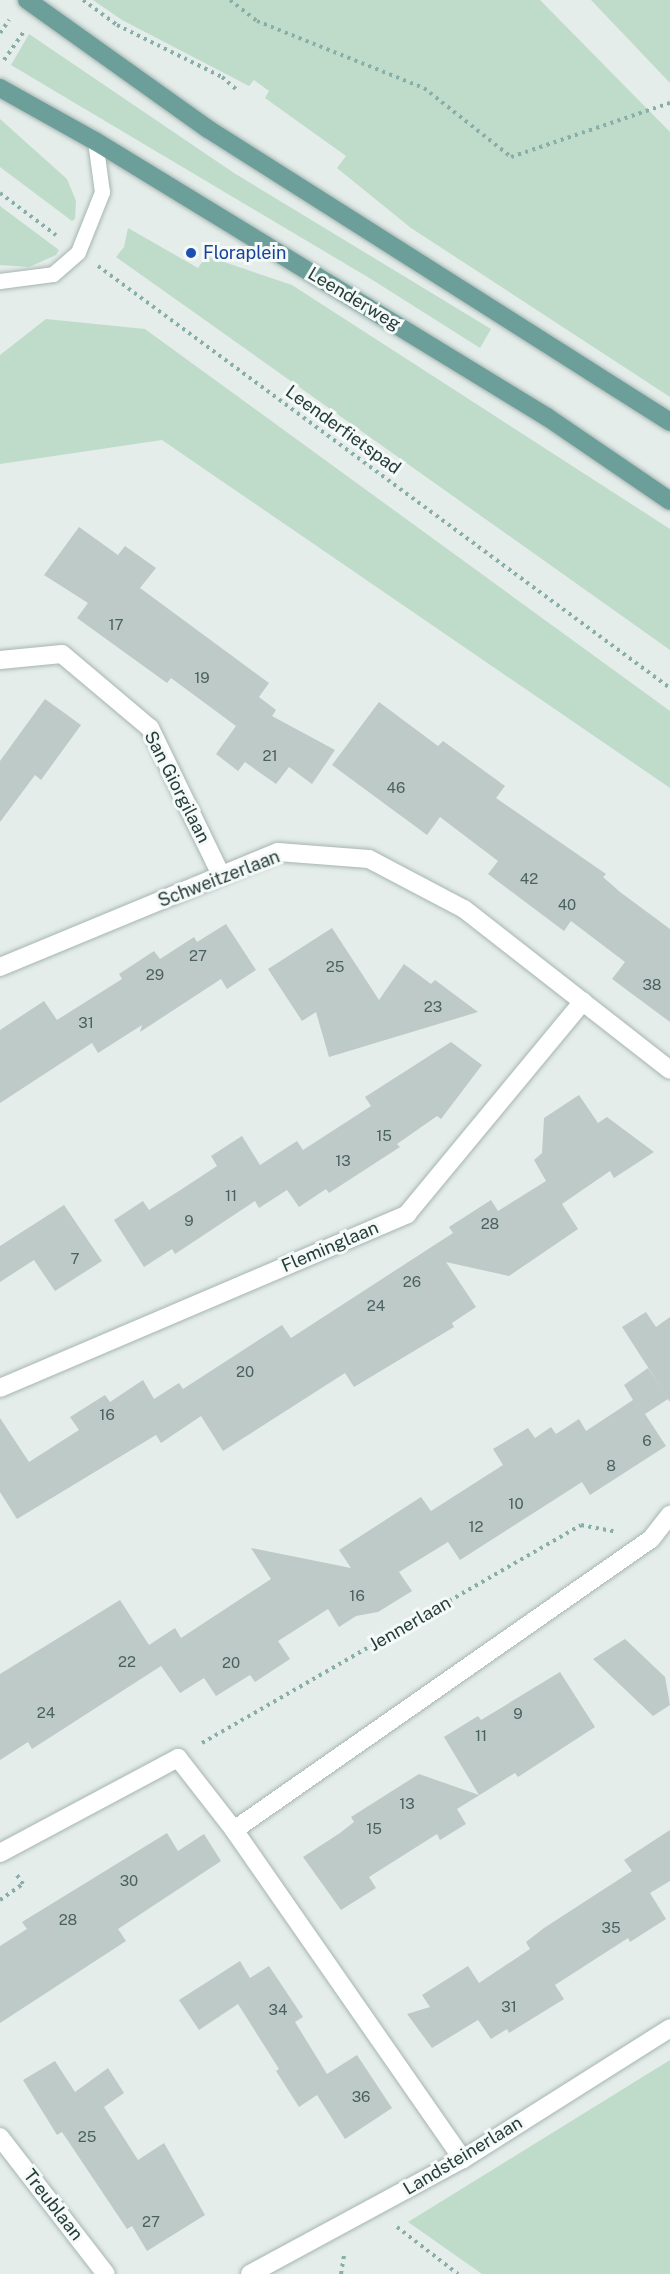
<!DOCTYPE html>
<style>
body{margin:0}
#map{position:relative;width:670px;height:2274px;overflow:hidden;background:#e4edea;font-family:"Public Sans",sans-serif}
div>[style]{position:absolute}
.green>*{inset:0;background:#bfdccb}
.building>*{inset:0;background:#bdcac7}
.path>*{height:4px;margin-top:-2px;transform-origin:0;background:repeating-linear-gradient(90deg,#87aea7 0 3px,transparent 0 7.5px)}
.roads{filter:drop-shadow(0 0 2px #a7b5b2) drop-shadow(0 0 2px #a7b5b2)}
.lane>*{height:15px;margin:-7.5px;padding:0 7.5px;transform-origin:7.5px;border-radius:7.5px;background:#fff}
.street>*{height:18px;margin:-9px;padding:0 9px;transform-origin:9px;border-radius:9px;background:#fff}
.primary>*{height:18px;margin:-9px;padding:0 9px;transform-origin:9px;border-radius:9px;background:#6c9f99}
.dots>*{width:16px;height:16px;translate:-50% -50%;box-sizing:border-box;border:3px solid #f5f9f8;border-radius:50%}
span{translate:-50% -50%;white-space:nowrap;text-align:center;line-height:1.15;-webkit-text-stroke:6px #f5f9f8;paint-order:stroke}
.number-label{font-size:15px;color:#4b615d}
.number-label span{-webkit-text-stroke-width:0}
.transit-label{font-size:18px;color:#164399}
.left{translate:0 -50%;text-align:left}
.street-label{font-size:18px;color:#253e3a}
</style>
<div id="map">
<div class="green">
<div style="clip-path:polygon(93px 0,540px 0,670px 132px,670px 397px,411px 228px,337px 168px,346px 156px,265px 98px,269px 91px,254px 80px,249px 86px,122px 20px)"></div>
<div style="clip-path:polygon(591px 0,670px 0,670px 83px)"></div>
<div style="clip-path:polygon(29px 34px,234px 173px,491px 329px,480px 348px,371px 279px,11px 65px)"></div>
<div style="clip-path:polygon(0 119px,67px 179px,76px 201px,75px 219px,72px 221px,0 167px)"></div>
<div style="clip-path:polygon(0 206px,59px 250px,56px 255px,29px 267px,0 265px)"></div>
<div style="clip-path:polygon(128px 228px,198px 268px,206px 256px,292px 285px,670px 529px,670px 650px,116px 257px,124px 247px)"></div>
<div style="clip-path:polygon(46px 319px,145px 329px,670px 711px,670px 788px,162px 440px,0 464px,0 355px)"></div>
<div style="clip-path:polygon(670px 2060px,670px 2274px,482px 2274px,408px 2222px)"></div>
</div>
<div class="building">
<div style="clip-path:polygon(79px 527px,118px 555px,125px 546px,156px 568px,140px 588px,269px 683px,259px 697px,276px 710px,272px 716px,335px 750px,312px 784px,289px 767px,276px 784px,245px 762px,238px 771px,216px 754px,236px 726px,171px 678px,167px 683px,77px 618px,88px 603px,44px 575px)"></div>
<div style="clip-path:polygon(45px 699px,81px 725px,41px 780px,35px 775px,0 822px,0 761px)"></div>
<div style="clip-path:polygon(379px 702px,438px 746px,443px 741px,505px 786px,496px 798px,606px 874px,603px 877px,620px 892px,670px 929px,670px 1022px,612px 979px,625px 962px,571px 921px,564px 931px,488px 874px,498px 861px,440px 817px,427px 835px,332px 765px)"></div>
<div style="clip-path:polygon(226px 924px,256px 970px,227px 989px,221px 979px,140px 1032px,142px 1025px,98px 1053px,92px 1043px,0 1103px,0 1030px,44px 1001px,57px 1020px,122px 979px,119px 974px,154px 951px,160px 959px,194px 937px,197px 942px)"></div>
<div style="clip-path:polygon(332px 928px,379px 1000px,404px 964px,431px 984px,435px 980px,478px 1012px,329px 1057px,316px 1012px,302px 1021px,268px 969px)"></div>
<div style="clip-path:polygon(451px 1042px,482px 1065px,441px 1119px,437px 1116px,397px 1144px,400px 1147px,329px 1193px,326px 1189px,299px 1207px,287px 1190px,259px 1208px,255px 1201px,175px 1254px,172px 1249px,144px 1267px,114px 1220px,143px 1201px,149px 1210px,182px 1189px,217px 1166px,211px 1156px,242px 1136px,260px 1165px,297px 1141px,303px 1150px,371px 1106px,365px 1097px)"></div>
<div style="clip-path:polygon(579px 1095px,598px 1123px,607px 1117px,654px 1152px,614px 1178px,610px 1171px,562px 1204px,578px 1229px,509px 1276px,446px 1262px,476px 1307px,452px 1323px,454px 1327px,354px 1387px,345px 1373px,223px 1451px,201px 1416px,161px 1443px,156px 1435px,17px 1519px,0 1492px,0 1418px,29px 1462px,79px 1430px,70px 1417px,105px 1395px,110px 1402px,143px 1380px,154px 1399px,179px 1383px,183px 1389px,282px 1325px,291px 1338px,453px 1233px,449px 1227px,491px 1200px,498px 1211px,546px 1181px,534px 1160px,542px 1153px,544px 1118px)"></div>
<div style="clip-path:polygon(64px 1205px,102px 1261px,55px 1291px,34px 1260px,0 1282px,0 1246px)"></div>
<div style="clip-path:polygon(646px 1312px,656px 1327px,670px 1317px,670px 1402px,668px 1399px,645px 1414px,666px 1446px,590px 1495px,582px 1482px,460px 1560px,448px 1542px,399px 1572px,412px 1591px,378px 1612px,356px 1616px,339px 1627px,328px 1609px,278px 1641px,290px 1659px,255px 1682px,250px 1675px,216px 1696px,204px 1678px,180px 1693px,161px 1666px,32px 1749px,28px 1742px,0 1760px,0 1674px,120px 1600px,149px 1645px,175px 1628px,181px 1638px,271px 1579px,251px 1548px,351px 1568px,339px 1550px,421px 1497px,431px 1511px,503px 1465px,493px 1449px,528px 1428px,535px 1438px,551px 1427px,556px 1434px,579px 1419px,586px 1431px,633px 1400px,624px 1385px,648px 1368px,662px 1389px,622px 1327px)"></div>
<div style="clip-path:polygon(625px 1639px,665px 1677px,670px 1705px,653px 1716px,593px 1659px)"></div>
<div style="clip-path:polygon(560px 1672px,595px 1727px,518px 1777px,515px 1773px,457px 1809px,466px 1824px,440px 1840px,437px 1834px,369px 1877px,376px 1888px,341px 1910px,303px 1857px,340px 1833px,354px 1822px,351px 1817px,419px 1774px,479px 1795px,444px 1737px,478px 1716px,481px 1720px)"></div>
<div style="clip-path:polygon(670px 1830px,670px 1881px,650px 1893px,666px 1919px,630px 1942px,628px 1938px,555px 1985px,564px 1999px,509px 2033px,507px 2029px,491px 2039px,478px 2020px,432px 2048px,407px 2014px,430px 2007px,422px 1995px,468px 1966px,479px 1983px,530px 1949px,526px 1942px,544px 1928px,632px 1871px,624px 1860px)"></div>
<div style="clip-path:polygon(167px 1833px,178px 1851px,204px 1834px,221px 1861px,118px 1929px,126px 1941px,0 2023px,0 1946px,27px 1929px,22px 1922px)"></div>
<div style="clip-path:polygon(240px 1961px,250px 1978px,269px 1966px,303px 2017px,295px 2022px,327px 2074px,357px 2055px,392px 2108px,345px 2139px,317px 2095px,299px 2107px,276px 2071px,279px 2069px,238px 2004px,199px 2030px,179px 2000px)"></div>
<div style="clip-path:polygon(55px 2061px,75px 2092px,108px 2068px,124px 2093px,104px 2107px,138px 2160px,164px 2143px,205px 2215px,147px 2251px,132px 2226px,127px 2229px,62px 2132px,57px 2135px,23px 2080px)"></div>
</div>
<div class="path">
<div style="left:83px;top:0;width:42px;rotate:36.3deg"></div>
<div style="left:117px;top:25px;width:117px;rotate:26.3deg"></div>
<div style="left:222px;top:77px;width:21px;rotate:41deg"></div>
<div style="left:230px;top:0;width:34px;rotate:38deg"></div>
<div style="left:257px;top:21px;width:180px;rotate:21.9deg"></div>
<div style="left:424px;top:88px;width:111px;rotate:38.4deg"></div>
<div style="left:511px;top:157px;width:168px;rotate:-18.8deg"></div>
<div style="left:0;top:33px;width:16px;rotate:-55deg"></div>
<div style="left:4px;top:60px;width:35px;rotate:-55deg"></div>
<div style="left:0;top:193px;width:70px;rotate:36.9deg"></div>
<div style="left:98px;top:266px;width:711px;rotate:36.42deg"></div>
<div style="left:202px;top:1743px;width:437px;rotate:-29.9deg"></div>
<div style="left:581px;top:1525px;width:33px;rotate:11deg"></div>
<div style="left:0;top:1900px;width:28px;rotate:-35deg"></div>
<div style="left:23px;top:1884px;width:11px;rotate:-124deg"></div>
<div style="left:397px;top:2227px;width:77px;rotate:37.6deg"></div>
<div style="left:341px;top:2274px;width:19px;rotate:-81deg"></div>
</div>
<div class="roads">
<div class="lane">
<div style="left:0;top:281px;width:53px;rotate:-7.5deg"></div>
<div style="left:53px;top:274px;width:33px;rotate:-41deg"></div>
<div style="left:78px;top:252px;width:65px;rotate:-68.2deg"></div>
<div style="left:102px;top:192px;width:51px;rotate:-97.8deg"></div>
</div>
<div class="street">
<div style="left:0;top:660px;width:62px;rotate:-5.5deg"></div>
<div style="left:62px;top:654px;width:115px;rotate:40.1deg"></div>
<div style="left:150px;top:728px;width:163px;rotate:64.2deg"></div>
<div style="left:0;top:967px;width:301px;rotate:-22.5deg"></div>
<div style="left:278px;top:852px;width:91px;rotate:4.4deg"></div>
<div style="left:369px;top:859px;width:107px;rotate:27.8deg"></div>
<div style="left:464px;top:909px;width:261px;rotate:38deg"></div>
<div style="left:0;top:1388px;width:443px;rotate:-23.1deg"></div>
<div style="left:407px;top:1214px;width:276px;rotate:-50.4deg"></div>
<div style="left:234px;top:1830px;width:508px;rotate:-34.91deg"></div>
<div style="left:651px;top:1539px;width:31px;rotate:-52deg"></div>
<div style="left:0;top:1853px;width:202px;rotate:-28.1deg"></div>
<div style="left:178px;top:1758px;width:91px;rotate:52.1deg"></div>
<div style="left:234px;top:1830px;width:401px;rotate:55.2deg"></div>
<div style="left:0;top:2137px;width:173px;rotate:52.3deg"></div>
<div style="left:250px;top:2274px;width:242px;rotate:-28.4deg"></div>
<div style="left:463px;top:2159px;width:245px;rotate:-32.3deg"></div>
</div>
<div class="primary">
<div style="left:27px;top:0;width:222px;rotate:35.5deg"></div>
<div style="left:208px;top:129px;width:547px;rotate:32.38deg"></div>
<div style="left:0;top:88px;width:109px;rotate:29.2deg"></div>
<div style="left:95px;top:141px;width:530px;rotate:31.41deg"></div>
<div style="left:547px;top:417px;width:149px;rotate:34.3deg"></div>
</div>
</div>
<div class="dots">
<div style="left:191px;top:253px;background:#1a4fb4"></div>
</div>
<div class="number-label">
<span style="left:116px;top:625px">17</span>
<span style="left:202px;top:678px">19</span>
<span style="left:270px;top:756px">21</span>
<span style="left:396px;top:788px">46</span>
<span style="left:529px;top:879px">42</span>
<span style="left:567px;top:905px">40</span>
<span style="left:198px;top:956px">27</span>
<span style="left:335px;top:967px">25</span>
<span style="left:155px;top:975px">29</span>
<span style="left:652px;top:985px">38</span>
<span style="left:433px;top:1007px">23</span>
<span style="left:86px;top:1023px">31</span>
<span style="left:384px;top:1136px">15</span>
<span style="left:343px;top:1161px">13</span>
<span style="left:231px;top:1196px">11</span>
<span style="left:189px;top:1221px">9</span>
<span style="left:490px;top:1224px">28</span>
<span style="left:75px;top:1259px">7</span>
<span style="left:412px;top:1282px">26</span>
<span style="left:376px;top:1306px">24</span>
<span style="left:245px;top:1372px">20</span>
<span style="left:107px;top:1415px">16</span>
<span style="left:647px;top:1441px">6</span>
<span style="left:611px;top:1466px">8</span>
<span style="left:516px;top:1504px">10</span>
<span style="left:476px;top:1527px">12</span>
<span style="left:357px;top:1596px">16</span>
<span style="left:127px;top:1662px">22</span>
<span style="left:231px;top:1663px">20</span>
<span style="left:46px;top:1713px">24</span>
<span style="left:518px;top:1714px">9</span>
<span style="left:481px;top:1736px">11</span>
<span style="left:407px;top:1804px">13</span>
<span style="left:374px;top:1829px">15</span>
<span style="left:129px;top:1881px">30</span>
<span style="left:68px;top:1920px">28</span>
<span style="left:611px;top:1928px">35</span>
<span style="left:509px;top:2007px">31</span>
<span style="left:278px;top:2010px">34</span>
<span style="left:361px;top:2097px">36</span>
<span style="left:87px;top:2137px">25</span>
<span style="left:151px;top:2222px">27</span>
</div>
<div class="transit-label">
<span class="left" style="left:203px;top:253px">Floraplein</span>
</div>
<div class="street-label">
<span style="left:354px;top:299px;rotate:31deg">Leenderweg</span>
<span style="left:343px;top:430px;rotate:36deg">Leenderfietspad</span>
<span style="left:177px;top:787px;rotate:63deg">San Giorgilaan</span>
<span style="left:219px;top:879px;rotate:-21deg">Schweitzerlaan</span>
<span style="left:330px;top:1247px;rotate:-23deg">Fleminglaan</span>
<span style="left:410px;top:1624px;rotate:-30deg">Jennerlaan</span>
<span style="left:463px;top:2156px;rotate:-31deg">Landsteinerlaan</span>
<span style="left:53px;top:2205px;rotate:52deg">Treublaan</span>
</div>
</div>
